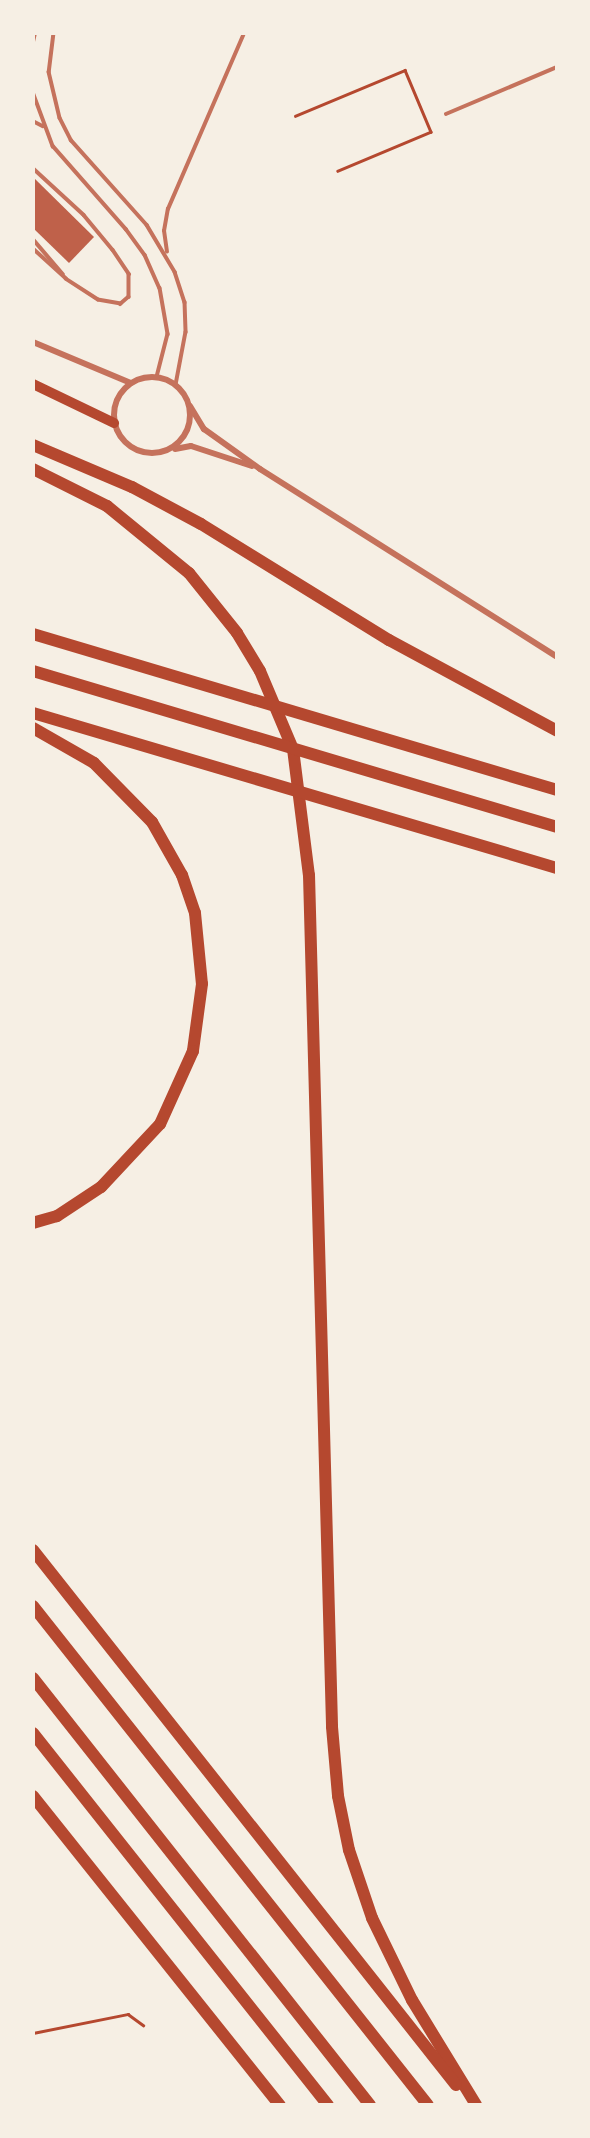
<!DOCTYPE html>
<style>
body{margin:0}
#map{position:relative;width:590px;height:2138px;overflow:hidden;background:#f6efe4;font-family:"Sofia Sans Condensed",sans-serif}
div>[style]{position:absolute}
.building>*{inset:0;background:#bf614a}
.path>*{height:2.5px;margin:-1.25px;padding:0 1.25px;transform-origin:1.25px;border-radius:1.25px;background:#b5482f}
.service>*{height:3.5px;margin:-1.75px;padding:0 1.75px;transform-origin:1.75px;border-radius:1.75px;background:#c5725c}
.minor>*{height:6px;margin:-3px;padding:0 3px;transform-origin:3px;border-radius:3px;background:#c5725c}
.minor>.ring{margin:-3px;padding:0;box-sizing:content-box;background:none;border:6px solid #c5725c;border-radius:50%}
.primary>*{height:10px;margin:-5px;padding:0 5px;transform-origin:5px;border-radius:5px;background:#b5482f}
.motorway>*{height:12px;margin:-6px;padding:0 6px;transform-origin:6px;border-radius:6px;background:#b5482f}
span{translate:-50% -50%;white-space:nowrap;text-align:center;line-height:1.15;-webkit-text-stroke:5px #f6efe4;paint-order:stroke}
.frame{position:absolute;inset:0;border:35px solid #f6efe4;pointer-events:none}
</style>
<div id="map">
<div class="building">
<div style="clip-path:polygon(33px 177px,94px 237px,69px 263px,33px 228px)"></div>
</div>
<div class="path">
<div style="left:295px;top:116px;width:119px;rotate:-22.7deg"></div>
<div style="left:405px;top:70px;width:67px;rotate:67.2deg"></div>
<div style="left:431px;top:132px;width:101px;rotate:157.2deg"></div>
<div style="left:33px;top:2033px;width:97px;rotate:-11.3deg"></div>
<div style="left:128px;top:2014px;width:19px;rotate:36deg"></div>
</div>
<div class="service">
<div style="left:54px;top:33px;width:39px;rotate:97deg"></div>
<div style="left:49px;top:72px;width:47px;rotate:76.6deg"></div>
<div style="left:60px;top:118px;width:25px;rotate:63deg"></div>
<div style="left:71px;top:140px;width:114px;rotate:48.2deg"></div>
<div style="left:147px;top:225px;width:55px;rotate:59.2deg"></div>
<div style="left:175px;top:272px;width:32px;rotate:72deg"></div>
<div style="left:185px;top:302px;width:30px;rotate:88deg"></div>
<div style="left:186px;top:332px;width:54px;rotate:100.7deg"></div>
<div style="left:33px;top:42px;width:9px;rotate:-77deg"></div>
<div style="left:33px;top:92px;width:58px;rotate:69.7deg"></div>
<div style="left:53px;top:146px;width:111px;rotate:48.7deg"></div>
<div style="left:126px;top:229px;width:32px;rotate:54deg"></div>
<div style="left:145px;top:255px;width:36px;rotate:66deg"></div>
<div style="left:160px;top:288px;width:47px;rotate:80.1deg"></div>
<div style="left:168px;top:334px;width:44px;rotate:104.3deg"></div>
<div style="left:446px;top:114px;width:121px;rotate:-22.9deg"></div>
<div style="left:33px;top:121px;width:11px;rotate:27deg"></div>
<div style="left:33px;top:168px;width:69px;rotate:42.7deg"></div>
<div style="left:84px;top:215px;width:45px;rotate:50.4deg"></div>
<div style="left:113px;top:250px;width:29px;rotate:56deg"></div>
<div style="left:129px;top:274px;width:23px;rotate:90deg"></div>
<div style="left:129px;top:297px;width:11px;rotate:139deg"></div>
<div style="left:121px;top:304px;width:23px;rotate:-170deg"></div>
<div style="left:98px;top:300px;width:38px;rotate:-147deg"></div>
<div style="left:66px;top:279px;width:45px;rotate:-137.7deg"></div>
<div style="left:33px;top:239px;width:46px;rotate:49.4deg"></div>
<div style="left:167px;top:252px;width:21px;rotate:-98deg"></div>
<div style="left:164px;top:231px;width:22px;rotate:-80deg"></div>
<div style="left:168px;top:209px;width:192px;rotate:-66.6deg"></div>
</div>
<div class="minor">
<div style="left:33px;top:342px;width:106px;rotate:22.7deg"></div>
<div class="ring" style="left:114px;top:377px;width:70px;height:70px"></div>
<div style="left:190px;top:406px;width:27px;rotate:59deg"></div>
<div style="left:204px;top:429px;width:69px;rotate:35.5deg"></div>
<div style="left:260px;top:469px;width:352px;rotate:32.3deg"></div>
<div style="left:175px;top:449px;width:16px;rotate:-11deg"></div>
<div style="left:191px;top:446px;width:64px;rotate:18.2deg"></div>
</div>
<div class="primary">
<div style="left:33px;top:384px;width:90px;rotate:25.7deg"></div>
</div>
<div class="motorway">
<div style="left:33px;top:445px;width:108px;rotate:23deg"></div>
<div style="left:132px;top:487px;width:78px;rotate:28.2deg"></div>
<div style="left:201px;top:524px;width:221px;rotate:31.7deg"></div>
<div style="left:389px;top:640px;width:191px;rotate:28.4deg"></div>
<div style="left:33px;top:469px;width:83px;rotate:26.6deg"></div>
<div style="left:107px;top:506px;width:106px;rotate:39.3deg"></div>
<div style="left:189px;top:573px;width:77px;rotate:51.3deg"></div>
<div style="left:237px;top:633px;width:44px;rotate:58.8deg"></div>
<div style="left:260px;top:671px;width:85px;rotate:67.1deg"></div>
<div style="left:293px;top:749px;width:127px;rotate:82.8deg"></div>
<div style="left:309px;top:875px;width:852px;rotate:88.45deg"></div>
<div style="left:332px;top:1727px;width:69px;rotate:85deg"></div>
<div style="left:338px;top:1796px;width:55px;rotate:78.5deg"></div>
<div style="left:349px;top:1850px;width:72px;rotate:71.3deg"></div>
<div style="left:372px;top:1918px;width:91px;rotate:64deg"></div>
<div style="left:412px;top:2000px;width:123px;rotate:58.6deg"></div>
<div style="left:33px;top:634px;width:547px;rotate:16.58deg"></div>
<div style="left:33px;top:671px;width:547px;rotate:16.58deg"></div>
<div style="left:33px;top:713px;width:546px;rotate:16.48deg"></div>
<div style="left:33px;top:728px;width:70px;rotate:29.8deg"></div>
<div style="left:94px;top:763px;width:83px;rotate:45.5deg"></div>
<div style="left:152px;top:822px;width:61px;rotate:60.5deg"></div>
<div style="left:182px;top:875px;width:40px;rotate:71.1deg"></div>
<div style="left:195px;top:913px;width:71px;rotate:84.4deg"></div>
<div style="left:202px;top:984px;width:68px;rotate:97.7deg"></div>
<div style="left:193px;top:1051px;width:80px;rotate:114.3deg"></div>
<div style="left:160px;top:1124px;width:86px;rotate:133.1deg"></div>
<div style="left:101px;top:1187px;width:53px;rotate:146.6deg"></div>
<div style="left:57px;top:1216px;width:25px;rotate:164deg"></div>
<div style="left:33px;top:1550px;width:682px;rotate:51.67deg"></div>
<div style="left:33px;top:1606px;width:636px;rotate:51.64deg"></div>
<div style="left:33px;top:1678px;width:544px;rotate:51.72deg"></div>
<div style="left:33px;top:1733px;width:475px;rotate:51.6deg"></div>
<div style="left:33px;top:1796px;width:396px;rotate:51.4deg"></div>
</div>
<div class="frame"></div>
</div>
